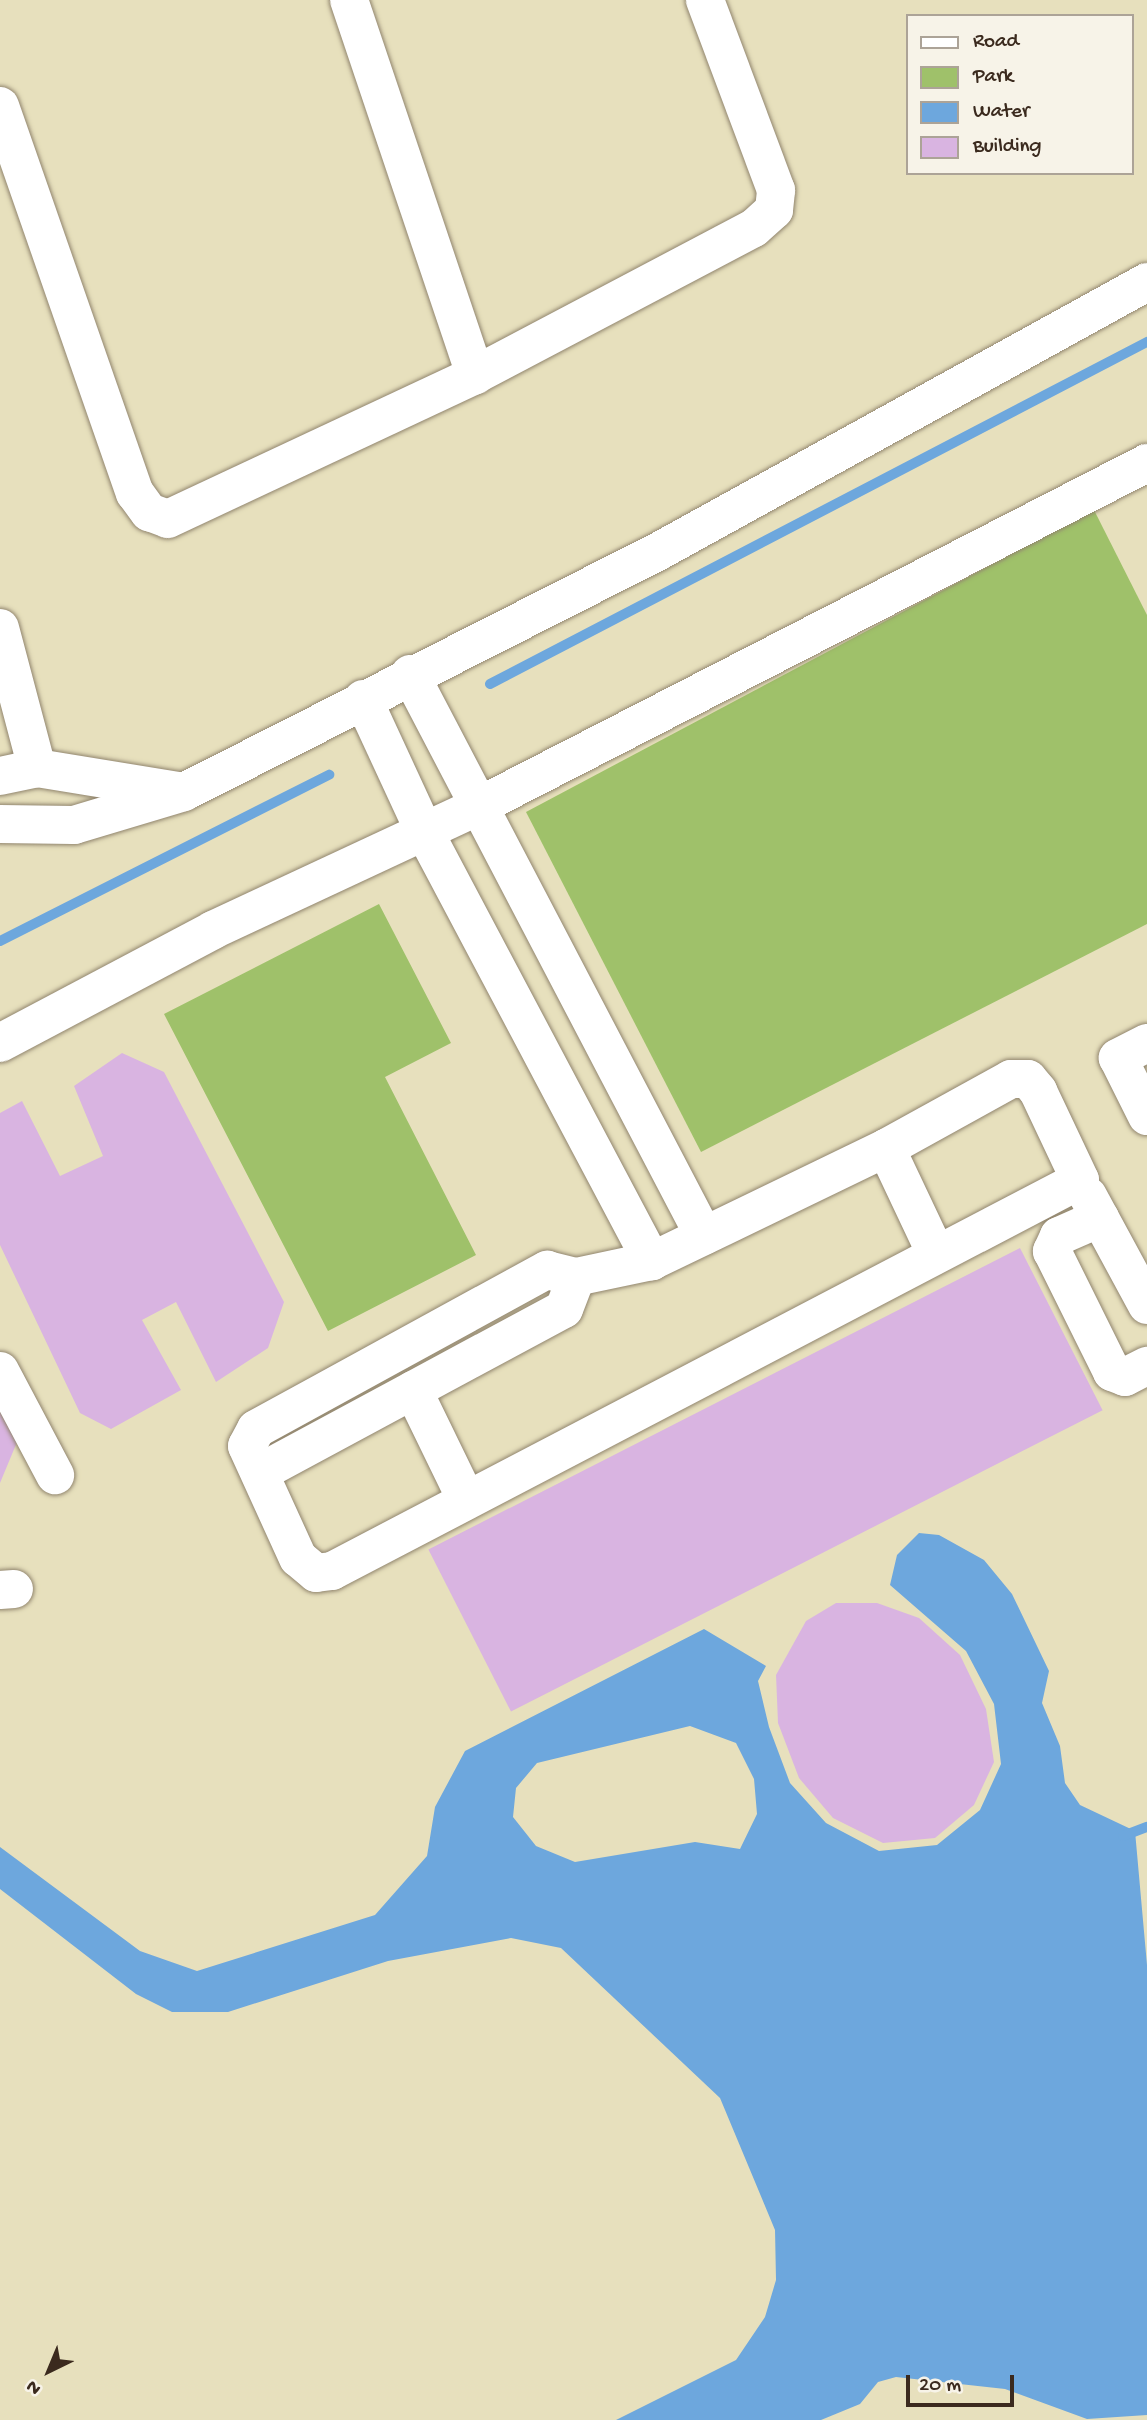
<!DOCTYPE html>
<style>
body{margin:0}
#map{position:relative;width:1147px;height:2420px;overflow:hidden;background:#e7e0bd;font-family:"Gochi Hand",sans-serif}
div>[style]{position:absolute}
.green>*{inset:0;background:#9fc16a}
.water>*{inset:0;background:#6da7dd}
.stream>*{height:10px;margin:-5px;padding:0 5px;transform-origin:5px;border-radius:5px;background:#6da7dd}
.building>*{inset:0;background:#d9b4e1;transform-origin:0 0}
.roads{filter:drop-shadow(0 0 2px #91856e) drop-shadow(0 0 2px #91856e)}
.minor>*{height:38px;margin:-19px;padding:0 19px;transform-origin:19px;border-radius:19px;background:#fff}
span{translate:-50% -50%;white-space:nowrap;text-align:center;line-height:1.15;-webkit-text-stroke:5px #f7f3e8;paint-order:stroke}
.legend{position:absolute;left:906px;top:14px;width:228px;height:161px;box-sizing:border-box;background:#f7f3e8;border:2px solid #aca397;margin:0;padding:9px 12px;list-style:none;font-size:21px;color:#3b2a1e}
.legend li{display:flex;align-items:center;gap:14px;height:35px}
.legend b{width:35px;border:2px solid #aca397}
.north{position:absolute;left:14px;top:2336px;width:70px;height:70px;-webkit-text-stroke:5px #f7f3e8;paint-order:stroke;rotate:223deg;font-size:19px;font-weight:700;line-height:28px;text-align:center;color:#3b2a1e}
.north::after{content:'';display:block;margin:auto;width:24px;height:32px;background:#3b2a1e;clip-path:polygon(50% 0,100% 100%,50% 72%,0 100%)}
.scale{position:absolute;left:906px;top:2375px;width:108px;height:32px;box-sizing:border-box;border:4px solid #3b2a1e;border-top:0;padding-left:9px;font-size:21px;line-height:24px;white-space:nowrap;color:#3b2a1e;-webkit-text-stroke:5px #f7f3e8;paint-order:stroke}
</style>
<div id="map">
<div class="green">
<div style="clip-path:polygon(1094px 510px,1147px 615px,1147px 924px,701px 1152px,526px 812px)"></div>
<div style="clip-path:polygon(379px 904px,451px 1043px,385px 1077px,476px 1255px,328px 1331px,164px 1014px)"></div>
</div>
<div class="water">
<div style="clip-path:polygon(evenodd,919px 1533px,939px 1535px,984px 1560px,1012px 1594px,1049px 1671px,1042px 1703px,1060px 1746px,1065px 1783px,1080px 1805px,1135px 1831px,1147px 1965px,1147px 2415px,1087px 2419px,1005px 2389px,896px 2377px,878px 2382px,860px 2404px,821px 2420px,616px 2420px,736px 2360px,765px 2317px,776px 2280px,775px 2230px,720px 2098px,561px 1948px,511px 1938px,388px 1961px,228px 2012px,172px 2012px,136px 1994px,0 1889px,0 1847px,140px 1951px,197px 1971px,375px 1915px,427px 1856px,435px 1807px,465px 1751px,704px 1629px,766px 1666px,758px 1681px,769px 1727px,790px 1783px,826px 1823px,879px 1851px,937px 1845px,980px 1810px,1001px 1764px,994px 1704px,966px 1651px,890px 1585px,897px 1555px,919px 1533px,690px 1726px,736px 1743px,754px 1779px,757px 1814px,740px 1849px,695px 1842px,575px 1862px,536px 1846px,513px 1817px,516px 1788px,537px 1763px,690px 1726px)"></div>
</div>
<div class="stream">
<div style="left:490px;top:684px;width:741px;rotate:-27.5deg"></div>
<div style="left:0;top:941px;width:369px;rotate:-26.8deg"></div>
<div style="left:1123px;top:1836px;width:26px;rotate:-21deg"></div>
</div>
<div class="building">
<div style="clip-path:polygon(122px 1053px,164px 1072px,284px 1302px,268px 1348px,216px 1382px,176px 1302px,142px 1320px,181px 1390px,111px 1429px,80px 1413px,0 1245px,0 1113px,22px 1101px,60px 1176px,103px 1156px,74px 1086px)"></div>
<div style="left:1020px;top:1248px;width:182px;height:664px;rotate:63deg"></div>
<div style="clip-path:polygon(0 1398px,20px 1435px,0 1483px)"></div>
<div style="clip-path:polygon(836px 1603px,877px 1603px,919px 1618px,960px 1655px,986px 1709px,994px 1762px,974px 1805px,935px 1838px,883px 1843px,833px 1818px,799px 1778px,778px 1723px,776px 1675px,806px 1621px)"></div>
</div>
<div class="roads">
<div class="minor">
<div style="left:349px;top:0;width:396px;rotate:71.4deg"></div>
<div style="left:0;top:106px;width:410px;rotate:70.8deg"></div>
<div style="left:135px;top:493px;width:24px;rotate:54deg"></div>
<div style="left:149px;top:512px;width:20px;rotate:20deg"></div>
<div style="left:168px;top:519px;width:339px;rotate:-25.1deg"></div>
<div style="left:475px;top:375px;width:315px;rotate:-27.8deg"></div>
<div style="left:754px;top:228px;width:27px;rotate:-42deg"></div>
<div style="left:774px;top:210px;width:20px;rotate:-84deg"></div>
<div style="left:776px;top:190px;width:203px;rotate:-110.5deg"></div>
<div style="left:0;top:628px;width:145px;rotate:75.2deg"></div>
<div style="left:410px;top:674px;width:634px;rotate:62.38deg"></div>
<div style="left:363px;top:699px;width:145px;rotate:65.2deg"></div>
<div style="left:424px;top:831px;width:487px;rotate:62.1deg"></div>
<div style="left:0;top:776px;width:38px;rotate:-12deg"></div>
<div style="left:37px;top:768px;width:143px;rotate:9.3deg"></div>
<div style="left:0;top:824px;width:74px;rotate:0.8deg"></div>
<div style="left:74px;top:825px;width:115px;rotate:-16.7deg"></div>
<div style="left:184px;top:792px;width:535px;rotate:-26.9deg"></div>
<div style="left:661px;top:550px;width:555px;rotate:-28.87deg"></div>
<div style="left:0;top:1043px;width:241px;rotate:-27.9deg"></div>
<div style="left:213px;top:930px;width:293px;rotate:-25deg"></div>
<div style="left:479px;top:806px;width:751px;rotate:-27.18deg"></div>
<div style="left:1147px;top:1043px;width:33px;rotate:153deg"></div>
<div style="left:1118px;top:1058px;width:65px;rotate:63.4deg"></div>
<div style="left:1011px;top:1079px;width:17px"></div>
<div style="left:1028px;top:1079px;width:16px;rotate:50deg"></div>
<div style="left:1038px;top:1091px;width:98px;rotate:64.7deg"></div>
<div style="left:1080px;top:1180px;width:844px;rotate:152.4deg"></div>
<div style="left:332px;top:1571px;width:16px;rotate:173deg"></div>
<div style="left:316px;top:1573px;width:23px;rotate:-140deg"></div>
<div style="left:298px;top:1558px;width:123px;rotate:-114.5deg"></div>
<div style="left:247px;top:1446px;width:19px;rotate:-62deg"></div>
<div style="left:256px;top:1429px;width:332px;rotate:-28.7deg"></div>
<div style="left:547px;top:1270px;width:30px;rotate:14deg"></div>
<div style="left:576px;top:1277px;width:78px;rotate:-11.9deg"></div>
<div style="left:652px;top:1261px;width:260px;rotate:-25.8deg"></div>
<div style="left:886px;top:1148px;width:143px;rotate:-28.9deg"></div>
<div style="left:886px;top:1148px;width:117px;rotate:64.7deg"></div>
<div style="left:1088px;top:1196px;width:124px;rotate:61.6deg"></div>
<div style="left:1100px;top:1218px;width:45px;rotate:156.3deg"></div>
<div style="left:1059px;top:1236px;width:17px;rotate:115deg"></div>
<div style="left:1052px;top:1251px;width:135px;rotate:63.6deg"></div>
<div style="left:1112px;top:1372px;width:14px;rotate:21deg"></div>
<div style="left:1125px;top:1377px;width:25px;rotate:-27deg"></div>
<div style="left:0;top:1371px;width:118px;rotate:62.1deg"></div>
<div style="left:413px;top:1390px;width:119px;rotate:64.1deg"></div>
<div style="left:261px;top:1472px;width:344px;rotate:-28.3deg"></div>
<div style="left:564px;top:1309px;width:34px;rotate:-69deg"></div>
<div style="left:0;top:1590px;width:14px;rotate:-4deg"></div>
</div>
</div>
<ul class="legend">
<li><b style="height:9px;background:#fff"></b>Road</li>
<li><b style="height:19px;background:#9fc16a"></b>Park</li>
<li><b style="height:19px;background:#6da7dd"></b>Water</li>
<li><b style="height:19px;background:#d9b4e1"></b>Building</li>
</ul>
<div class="north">N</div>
<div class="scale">20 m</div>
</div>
